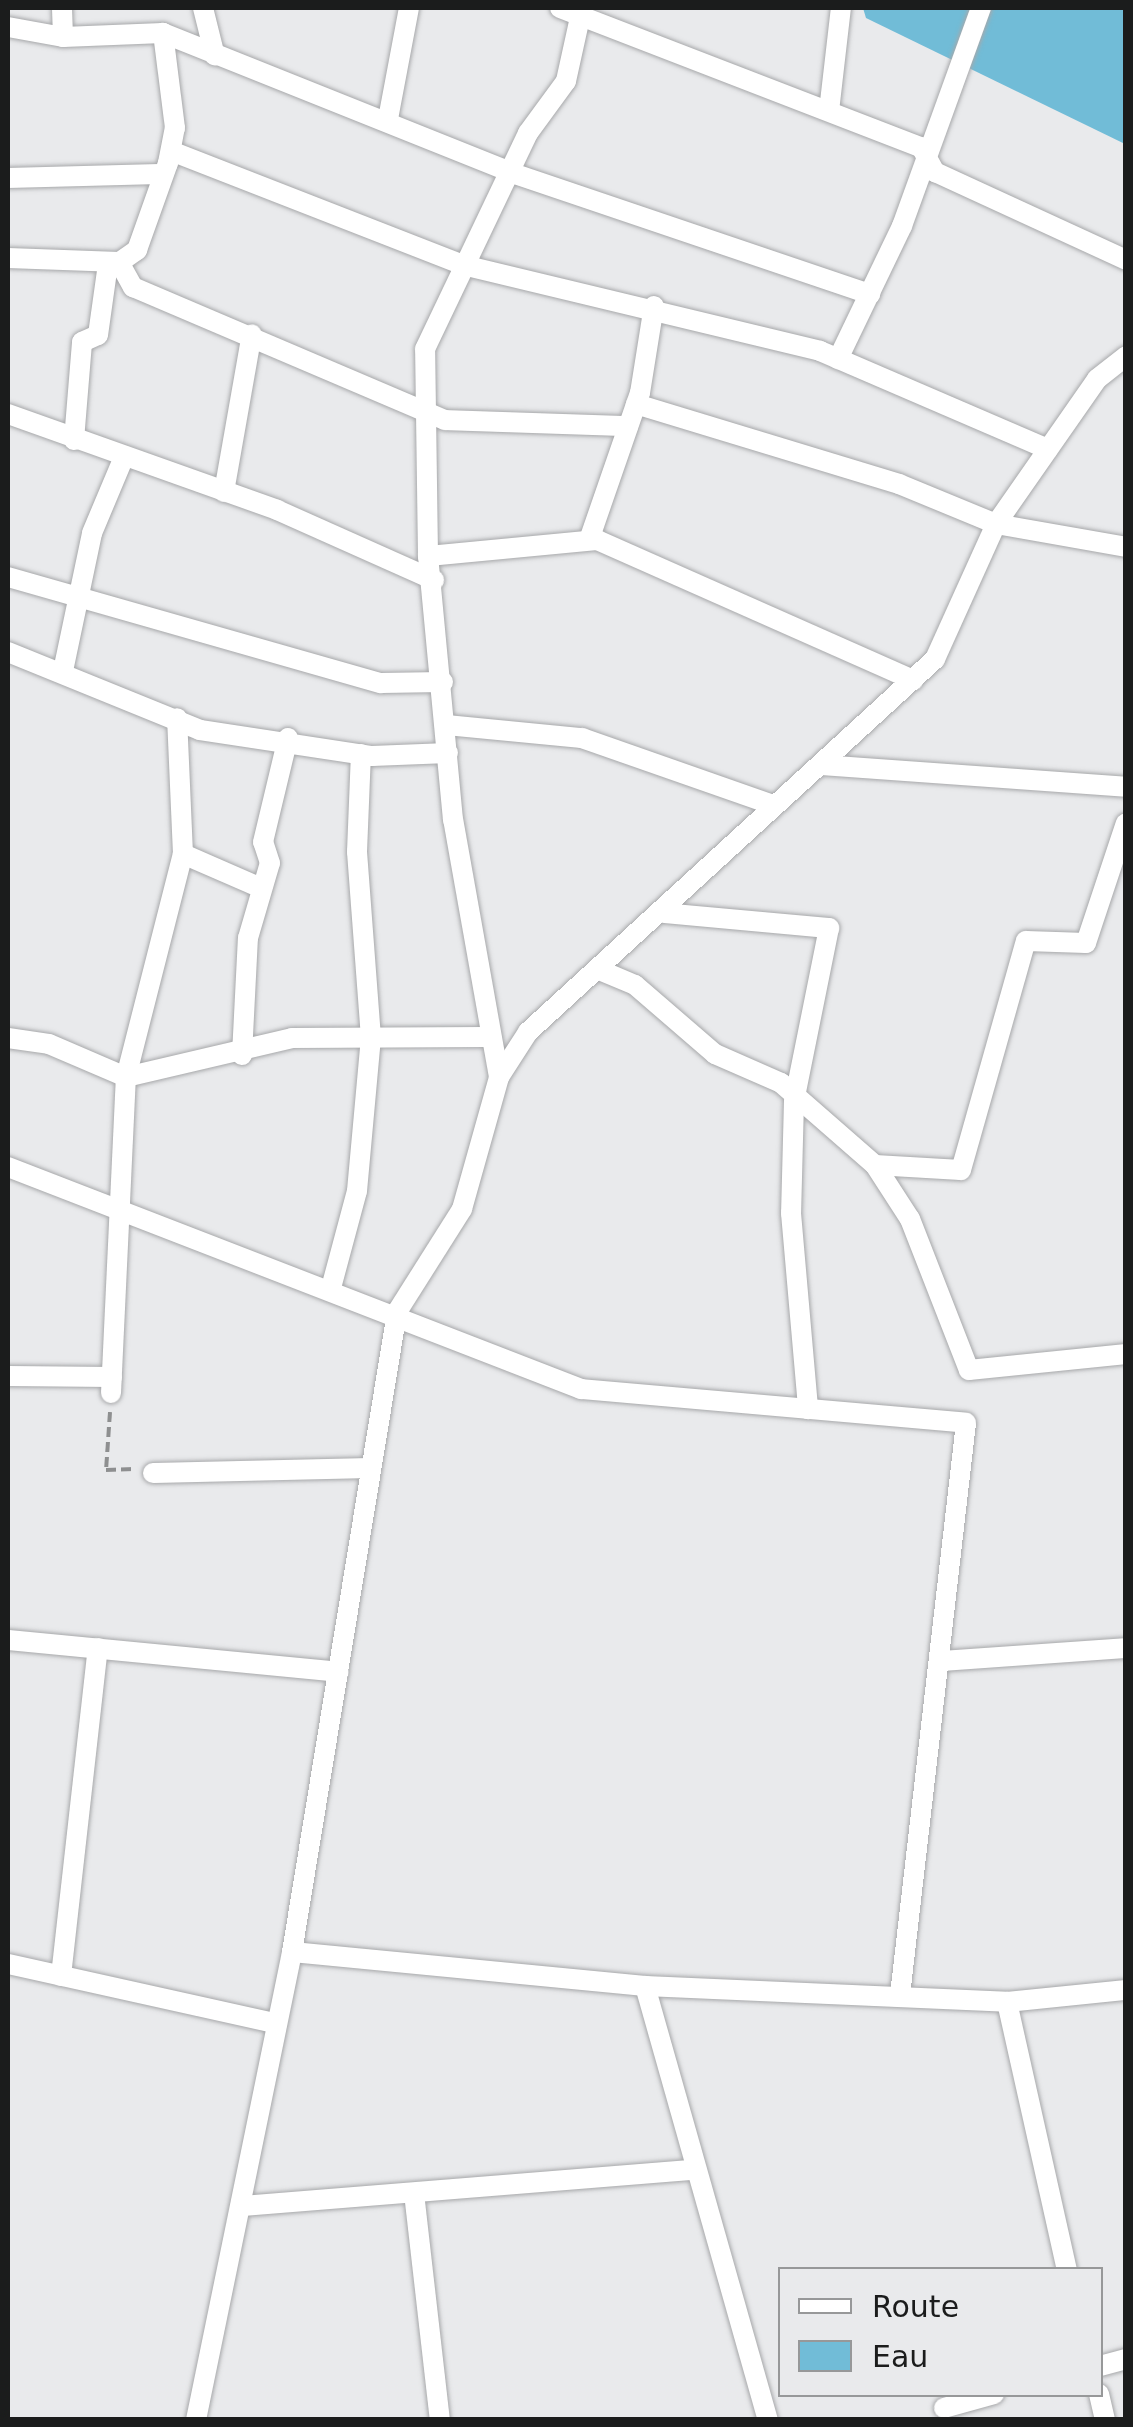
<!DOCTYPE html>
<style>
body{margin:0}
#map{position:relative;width:1133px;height:2427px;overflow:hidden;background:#e9eaec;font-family:"DejaVu Sans",sans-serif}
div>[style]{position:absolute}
.water>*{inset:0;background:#71bcd7}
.path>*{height:4px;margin-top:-2px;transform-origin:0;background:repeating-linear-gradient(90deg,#8e8f90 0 10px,transparent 0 15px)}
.roads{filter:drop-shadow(0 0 2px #a7a8aa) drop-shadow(0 0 2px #a7a8aa)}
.street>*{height:20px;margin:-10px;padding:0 10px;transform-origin:10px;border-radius:10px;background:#fff}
span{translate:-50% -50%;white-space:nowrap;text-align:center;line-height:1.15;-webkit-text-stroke:8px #e9eaec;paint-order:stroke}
.frame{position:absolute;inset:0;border:10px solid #1b1c1c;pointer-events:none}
.legend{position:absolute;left:778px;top:2267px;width:325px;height:130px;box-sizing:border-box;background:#e9eaec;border:2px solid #979899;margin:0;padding:12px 18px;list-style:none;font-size:30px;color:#1b1c1c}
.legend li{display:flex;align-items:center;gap:20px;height:50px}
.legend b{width:50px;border:2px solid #979899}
</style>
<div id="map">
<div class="water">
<div style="clip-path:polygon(863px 8px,1125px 8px,1125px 144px,866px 18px)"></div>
</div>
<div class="path">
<div style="left:110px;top:1412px;width:58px;rotate:93.9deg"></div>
<div style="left:106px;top:1470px;width:28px;rotate:-2deg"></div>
</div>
<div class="roads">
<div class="street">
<div style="left:62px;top:8px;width:29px;rotate:88deg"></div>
<div style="left:203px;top:8px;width:49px;rotate:76deg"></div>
<div style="left:560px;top:8px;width:387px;rotate:21.1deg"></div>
<div style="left:921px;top:147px;width:29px;rotate:61deg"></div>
<div style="left:935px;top:172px;width:210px;rotate:24.7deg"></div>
<div style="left:8px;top:27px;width:56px;rotate:10.3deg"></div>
<div style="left:63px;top:37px;width:100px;rotate:-2.3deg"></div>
<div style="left:163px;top:33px;width:379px;rotate:21.8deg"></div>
<div style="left:515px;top:174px;width:375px;rotate:18.7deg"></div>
<div style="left:829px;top:111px;width:104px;rotate:-83.4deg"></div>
<div style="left:388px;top:119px;width:113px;rotate:-79.3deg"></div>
<div style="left:171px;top:151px;width:313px;rotate:21.3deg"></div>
<div style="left:463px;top:265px;width:367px;rotate:13.5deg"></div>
<div style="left:820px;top:351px;width:248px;rotate:23.3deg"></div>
<div style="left:8px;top:178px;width:151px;rotate:-1.5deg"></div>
<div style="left:8px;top:258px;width:111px;rotate:2.1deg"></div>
<div style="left:119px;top:262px;width:29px;rotate:61deg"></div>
<div style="left:133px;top:287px;width:339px;rotate:23.1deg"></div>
<div style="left:445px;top:420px;width:183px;rotate:1.9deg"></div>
<div style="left:838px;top:359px;width:148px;rotate:-64.3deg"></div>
<div style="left:902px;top:226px;width:232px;rotate:-70.1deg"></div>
<div style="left:636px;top:404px;width:275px;rotate:16.9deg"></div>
<div style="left:899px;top:484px;width:105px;rotate:22.4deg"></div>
<div style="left:996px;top:524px;width:132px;rotate:10deg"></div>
<div style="left:8px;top:414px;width:286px;rotate:19.6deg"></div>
<div style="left:277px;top:510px;width:172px;rotate:24deg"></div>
<div style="left:74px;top:440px;width:98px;rotate:-85.3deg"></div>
<div style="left:82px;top:342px;width:17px;rotate:-24deg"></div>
<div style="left:98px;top:335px;width:65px;rotate:-82deg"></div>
<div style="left:107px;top:271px;width:37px;rotate:-35deg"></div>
<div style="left:137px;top:250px;width:92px;rotate:-70.4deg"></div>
<div style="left:168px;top:163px;width:36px;rotate:-79deg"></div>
<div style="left:175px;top:128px;width:96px;rotate:-97.2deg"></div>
<div style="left:224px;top:492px;width:160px;rotate:-80deg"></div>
<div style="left:589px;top:540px;width:156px;rotate:-70.9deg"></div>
<div style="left:640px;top:393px;width:88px;rotate:-80.9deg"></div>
<div style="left:428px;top:556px;width:170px;rotate:-5.4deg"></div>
<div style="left:597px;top:540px;width:346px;rotate:23.9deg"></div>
<div style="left:8px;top:577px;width:388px;rotate:15.9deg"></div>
<div style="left:381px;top:683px;width:62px;rotate:-0.9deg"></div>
<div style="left:8px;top:652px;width:207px;rotate:22.1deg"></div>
<div style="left:200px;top:730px;width:174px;rotate:8.6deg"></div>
<div style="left:372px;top:756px;width:76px;rotate:-2.3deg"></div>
<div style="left:63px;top:671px;width:141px;rotate:-78.1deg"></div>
<div style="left:92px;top:533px;width:82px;rotate:-67.2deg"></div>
<div style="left:446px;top:725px;width:137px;rotate:5.5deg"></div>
<div style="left:582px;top:738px;width:202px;rotate:19.3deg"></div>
<div style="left:821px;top:765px;width:306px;rotate:4.1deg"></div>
<div style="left:183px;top:854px;width:83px;rotate:23.5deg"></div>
<div style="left:664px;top:913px;width:166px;rotate:5.2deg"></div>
<div style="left:829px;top:928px;width:177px;rotate:101.4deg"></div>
<div style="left:794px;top:1101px;width:112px;rotate:91.5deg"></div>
<div style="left:791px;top:1213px;width:197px;rotate:85deg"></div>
<div style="left:597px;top:969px;width:41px;rotate:22.8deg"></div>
<div style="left:635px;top:985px;width:106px;rotate:40.8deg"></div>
<div style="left:715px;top:1054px;width:72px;rotate:23.7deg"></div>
<div style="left:781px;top:1083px;width:125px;rotate:41.1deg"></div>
<div style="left:875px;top:1165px;width:64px;rotate:57.1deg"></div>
<div style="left:910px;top:1219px;width:162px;rotate:68.7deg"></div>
<div style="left:969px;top:1370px;width:158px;rotate:-5.8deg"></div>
<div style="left:8px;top:1038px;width:41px;rotate:8.3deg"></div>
<div style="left:49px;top:1044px;width:84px;rotate:23.2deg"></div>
<div style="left:126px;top:1077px;width:171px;rotate:-13.2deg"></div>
<div style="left:292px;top:1038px;width:195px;rotate:-0.3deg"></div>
<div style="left:242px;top:1055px;width:117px;rotate:-87.1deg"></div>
<div style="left:248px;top:938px;width:78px;rotate:-73.7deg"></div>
<div style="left:270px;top:863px;width:22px;rotate:-108deg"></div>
<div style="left:263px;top:842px;width:107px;rotate:-76.5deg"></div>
<div style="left:499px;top:1077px;width:261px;rotate:-100.1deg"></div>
<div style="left:453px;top:820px;width:265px;rotate:-95.4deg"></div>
<div style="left:428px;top:556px;width:207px;rotate:-90.8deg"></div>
<div style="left:425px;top:349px;width:239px;rotate:-64.5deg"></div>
<div style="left:528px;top:133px;width:64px;rotate:-53.8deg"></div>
<div style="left:566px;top:81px;width:75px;rotate:-77.6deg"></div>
<div style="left:875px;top:1165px;width:86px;rotate:3.3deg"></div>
<div style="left:961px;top:1170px;width:238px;rotate:-74.2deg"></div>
<div style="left:1026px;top:941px;width:60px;rotate:1.9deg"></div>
<div style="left:1086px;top:943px;width:126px;rotate:-71.6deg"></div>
<div style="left:8px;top:1167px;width:615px;rotate:21.18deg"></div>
<div style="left:581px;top:1389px;width:386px;rotate:5deg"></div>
<div style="left:966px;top:1423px;width:576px;rotate:96.58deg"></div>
<div style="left:331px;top:1288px;width:100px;rotate:-75deg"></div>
<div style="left:357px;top:1191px;width:154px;rotate:-84.8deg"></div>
<div style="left:371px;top:1038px;width:187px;rotate:-94.3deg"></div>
<div style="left:357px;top:852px;width:98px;rotate:-87.7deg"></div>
<div style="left:8px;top:1376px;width:104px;rotate:0.6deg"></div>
<div style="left:111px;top:1393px;width:316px;rotate:-87.3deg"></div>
<div style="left:126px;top:1077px;width:230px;rotate:-75.7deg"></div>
<div style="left:183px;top:854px;width:136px;rotate:-92.5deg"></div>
<div style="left:153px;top:1473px;width:218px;rotate:-1.3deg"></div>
<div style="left:8px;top:1640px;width:332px;rotate:5.5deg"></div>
<div style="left:941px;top:1661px;width:185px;rotate:-4deg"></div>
<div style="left:292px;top:1952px;width:355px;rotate:5.5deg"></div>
<div style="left:645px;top:1986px;width:362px;rotate:2.5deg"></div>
<div style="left:1007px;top:2002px;width:120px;rotate:-5.8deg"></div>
<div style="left:8px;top:1964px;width:273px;rotate:12.5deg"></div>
<div style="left:61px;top:1976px;width:330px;rotate:-83.6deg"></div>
<div style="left:645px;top:1986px;width:451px;rotate:74.2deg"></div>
<div style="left:1007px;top:2002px;width:275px;rotate:77.4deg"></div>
<div style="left:414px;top:2193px;width:228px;rotate:83.5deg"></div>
<div style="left:243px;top:2206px;width:451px;rotate:-4.6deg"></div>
<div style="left:1100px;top:2366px;width:27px;rotate:-15deg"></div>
<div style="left:1099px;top:2394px;width:27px;rotate:77deg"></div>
<div style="left:944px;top:2408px;width:52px;rotate:-15.6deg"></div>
<div style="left:196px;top:2420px;width:478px;rotate:-78.4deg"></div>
<div style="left:292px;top:1952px;width:649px;rotate:-80.68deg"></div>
<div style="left:397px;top:1312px;width:122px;rotate:-57.7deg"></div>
<div style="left:462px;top:1209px;width:137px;rotate:-74.3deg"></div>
<div style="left:499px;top:1077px;width:54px;rotate:-57.2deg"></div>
<div style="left:528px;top:1032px;width:552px;rotate:-42.5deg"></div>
<div style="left:935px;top:659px;width:148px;rotate:-65.7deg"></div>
<div style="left:996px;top:524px;width:177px;rotate:-55.1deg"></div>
<div style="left:1097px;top:379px;width:37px;rotate:-38deg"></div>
</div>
</div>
<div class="frame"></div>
<ul class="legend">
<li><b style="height:12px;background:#fff"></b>Route</li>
<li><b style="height:28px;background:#71bcd7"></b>Eau</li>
</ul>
</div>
